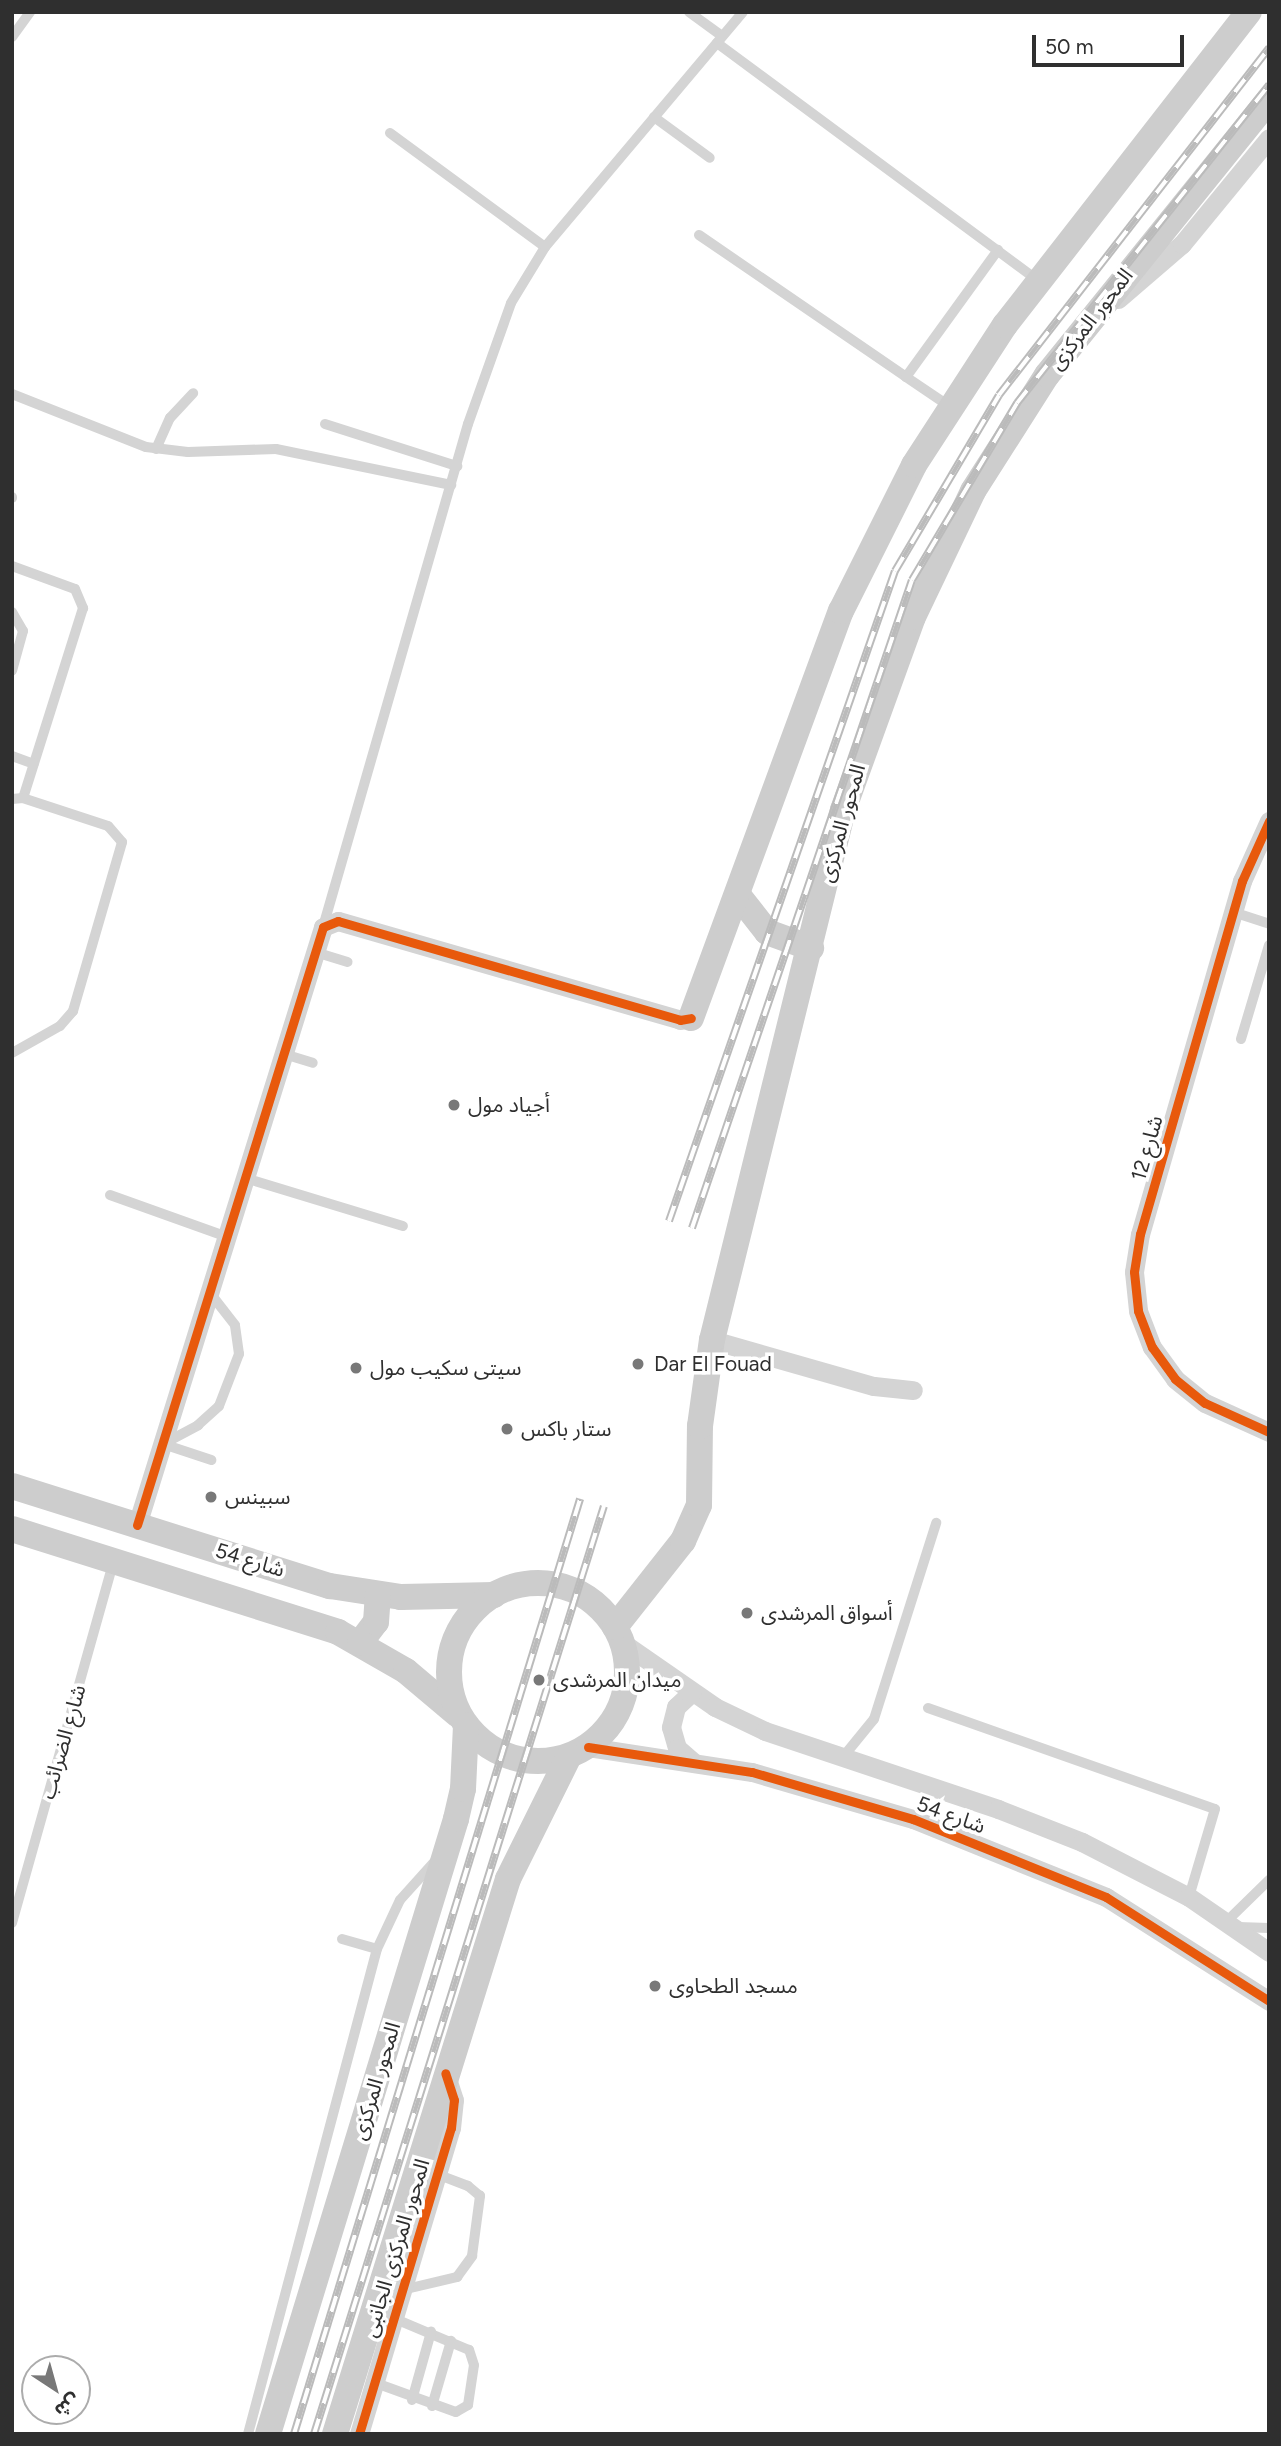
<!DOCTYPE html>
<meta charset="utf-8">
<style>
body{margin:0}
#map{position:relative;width:1281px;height:2446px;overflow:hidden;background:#fff;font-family:Figtree,"Noto Sans Arabic",sans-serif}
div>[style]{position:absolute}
.lane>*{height:10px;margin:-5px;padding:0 5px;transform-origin:5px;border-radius:5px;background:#d4d4d4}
.street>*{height:19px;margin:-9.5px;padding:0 9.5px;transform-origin:9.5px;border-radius:9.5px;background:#d4d4d4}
.secondary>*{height:26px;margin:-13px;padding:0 13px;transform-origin:13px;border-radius:13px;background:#cdcdcd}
.secondary>.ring{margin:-13px;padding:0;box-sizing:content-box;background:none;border:26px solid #cdcdcd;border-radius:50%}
.rail>*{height:8px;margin-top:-4px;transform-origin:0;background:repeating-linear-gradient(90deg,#fff 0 16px,#bbb 0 32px);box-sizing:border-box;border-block:2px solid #bbb}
.cycleway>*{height:9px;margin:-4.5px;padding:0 4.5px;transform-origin:4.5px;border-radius:4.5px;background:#e8590c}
.dots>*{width:19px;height:19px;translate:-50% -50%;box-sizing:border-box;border:4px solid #fff;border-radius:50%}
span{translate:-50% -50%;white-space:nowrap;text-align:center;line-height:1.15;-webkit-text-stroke:7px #fff;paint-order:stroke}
.street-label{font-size:21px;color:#2f2f2f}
.poi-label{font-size:21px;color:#2f2f2f}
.left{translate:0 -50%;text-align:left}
.frame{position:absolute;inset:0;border:14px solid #2f2f2f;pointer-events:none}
.north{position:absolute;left:21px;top:2355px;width:70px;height:70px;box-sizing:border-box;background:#fff;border:2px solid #acacac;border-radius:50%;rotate:144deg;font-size:19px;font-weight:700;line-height:28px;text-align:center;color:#2f2f2f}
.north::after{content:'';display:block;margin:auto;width:24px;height:32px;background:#787878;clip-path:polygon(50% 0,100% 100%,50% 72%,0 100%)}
.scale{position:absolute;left:1032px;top:35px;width:152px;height:32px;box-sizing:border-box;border:4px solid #2f2f2f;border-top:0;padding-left:9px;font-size:21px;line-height:24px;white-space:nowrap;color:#2f2f2f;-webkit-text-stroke:5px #fff;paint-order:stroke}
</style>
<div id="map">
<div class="lane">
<div style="left:689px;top:12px;width:41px;rotate:36deg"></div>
<div style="left:12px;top:37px;width:31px;rotate:-54deg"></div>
<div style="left:717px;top:43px;width:398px;rotate:36.5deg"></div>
<div style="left:654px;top:117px;width:69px;rotate:36.2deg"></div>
<div style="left:390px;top:133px;width:192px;rotate:36.3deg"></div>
<div style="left:699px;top:235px;width:251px;rotate:34.4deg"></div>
<div style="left:12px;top:394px;width:144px;rotate:21.6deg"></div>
<div style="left:146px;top:447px;width:42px;rotate:6.8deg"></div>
<div style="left:188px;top:452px;width:88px;rotate:-2deg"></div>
<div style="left:276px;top:449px;width:179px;rotate:11.6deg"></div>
<div style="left:949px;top:406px;width:52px;rotate:-146deg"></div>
<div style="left:906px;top:377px;width:157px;rotate:-54.1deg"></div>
<div style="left:325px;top:424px;width:139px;rotate:17.7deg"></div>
<div style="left:156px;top:449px;width:34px;rotate:-66deg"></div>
<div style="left:170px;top:418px;width:34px;rotate:-47deg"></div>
<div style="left:12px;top:498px;width:1px;rotate:-90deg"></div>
<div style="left:12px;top:566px;width:67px;rotate:20.1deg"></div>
<div style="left:75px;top:589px;width:21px;rotate:67deg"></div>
<div style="left:83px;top:608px;width:199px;rotate:107.5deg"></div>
<div style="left:23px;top:798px;width:11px;rotate:175deg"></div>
<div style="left:12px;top:612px;width:22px;rotate:60deg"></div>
<div style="left:23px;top:631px;width:41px;rotate:105.4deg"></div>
<div style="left:12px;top:756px;width:23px;rotate:20deg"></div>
<div style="left:1233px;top:912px;width:38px;rotate:18deg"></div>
<div style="left:323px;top:927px;width:523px;rotate:-73.92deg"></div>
<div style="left:468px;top:424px;width:128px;rotate:-70.4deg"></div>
<div style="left:511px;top:303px;width:66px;rotate:-58.7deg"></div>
<div style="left:545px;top:247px;width:307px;rotate:-49.9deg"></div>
<div style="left:315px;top:952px;width:34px;rotate:17deg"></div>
<div style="left:1241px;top:1039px;width:98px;rotate:-73.4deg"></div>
<div style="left:12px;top:1053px;width:55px;rotate:-29.4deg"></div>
<div style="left:60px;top:1026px;width:20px;rotate:-49deg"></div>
<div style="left:73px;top:1011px;width:176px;rotate:-73.8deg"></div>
<div style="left:122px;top:842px;width:21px;rotate:-131deg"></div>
<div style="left:108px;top:826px;width:89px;rotate:-161.8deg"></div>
<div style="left:284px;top:1054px;width:30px;rotate:17deg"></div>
<div style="left:245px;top:1178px;width:165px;rotate:16.9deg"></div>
<div style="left:110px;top:1195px;width:124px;rotate:19.7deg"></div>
<div style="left:163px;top:1444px;width:40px;rotate:-28deg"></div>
<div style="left:198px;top:1425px;width:28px;rotate:-42deg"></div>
<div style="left:219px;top:1406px;width:56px;rotate:-69deg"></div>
<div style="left:239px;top:1354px;width:29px;rotate:-98deg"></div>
<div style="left:235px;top:1325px;width:41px;rotate:-128deg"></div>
<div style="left:163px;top:1444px;width:51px;rotate:18.4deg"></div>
<div style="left:928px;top:1708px;width:304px;rotate:19.4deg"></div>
<div style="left:1215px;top:1809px;width:92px;rotate:106.5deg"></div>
<div style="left:843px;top:1757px;width:49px;rotate:-50.8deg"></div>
<div style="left:874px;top:1719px;width:206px;rotate:-72.4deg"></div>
<div style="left:1227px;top:1921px;width:59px;rotate:-44.3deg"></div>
<div style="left:12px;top:1923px;width:374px;rotate:-74.3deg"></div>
<div style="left:1238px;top:1927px;width:31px;rotate:2deg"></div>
<div style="left:342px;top:1939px;width:36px;rotate:16deg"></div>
<div style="left:402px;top:2290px;width:57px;rotate:-13.3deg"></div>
<div style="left:457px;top:2277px;width:26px;rotate:-54deg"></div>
<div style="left:472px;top:2256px;width:61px;rotate:-82.4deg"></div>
<div style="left:480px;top:2196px;width:16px;rotate:-140deg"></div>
<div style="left:468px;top:2186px;width:34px;rotate:-159deg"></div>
<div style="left:373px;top:2382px;width:88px;rotate:19.9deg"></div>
<div style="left:456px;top:2412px;width:14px;rotate:-30deg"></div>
<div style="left:468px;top:2405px;width:40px;rotate:-81.5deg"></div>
<div style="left:474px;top:2365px;width:16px;rotate:-108deg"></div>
<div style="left:469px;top:2350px;width:82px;rotate:-157.2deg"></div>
<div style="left:412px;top:2400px;width:71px;rotate:-74.4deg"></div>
<div style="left:432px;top:2406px;width:68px;rotate:-73.7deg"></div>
<div style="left:248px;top:2434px;width:502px;rotate:-75.11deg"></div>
<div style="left:377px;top:1949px;width:54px;rotate:-64.9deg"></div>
<div style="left:400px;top:1900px;width:54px;rotate:-48deg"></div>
</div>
<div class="street">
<div style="left:1118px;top:299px;width:84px;rotate:-40.7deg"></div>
<div style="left:1182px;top:244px;width:137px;rotate:-50.6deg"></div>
<div style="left:1269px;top:821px;width:66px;rotate:114.2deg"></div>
<div style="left:1242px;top:881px;width:367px;rotate:106.1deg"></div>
<div style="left:1140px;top:1234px;width:38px;rotate:99deg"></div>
<div style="left:1134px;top:1272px;width:39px;rotate:84deg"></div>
<div style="left:1138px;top:1311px;width:39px;rotate:69deg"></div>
<div style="left:1152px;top:1347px;width:39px;rotate:54deg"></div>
<div style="left:1175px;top:1379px;width:38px;rotate:39deg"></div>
<div style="left:1205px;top:1403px;width:70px;rotate:24.4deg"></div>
<div style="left:712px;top:1340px;width:168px;rotate:15.9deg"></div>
<div style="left:874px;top:1386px;width:39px;rotate:6deg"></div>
<div style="left:137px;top:1525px;width:626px;rotate:-72.72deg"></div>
<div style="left:323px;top:927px;width:16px;rotate:-22deg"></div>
<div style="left:338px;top:921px;width:356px;rotate:16.1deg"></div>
<div style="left:680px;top:1020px;width:11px;rotate:-10deg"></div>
<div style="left:623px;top:1643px;width:112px;rotate:34.8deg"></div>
<div style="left:715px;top:1707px;width:55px;rotate:25.6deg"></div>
<div style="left:765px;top:1731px;width:246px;rotate:18.5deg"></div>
<div style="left:998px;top:1809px;width:90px;rotate:21.4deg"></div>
<div style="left:1082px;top:1842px;width:120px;rotate:27.2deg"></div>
<div style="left:1189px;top:1897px;width:97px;rotate:34.5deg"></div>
<div style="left:692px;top:1692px;width:22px;rotate:137deg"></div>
<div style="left:676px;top:1707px;width:21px;rotate:104deg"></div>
<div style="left:671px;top:1727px;width:22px;rotate:74deg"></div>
<div style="left:677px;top:1748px;width:21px;rotate:41deg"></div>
<div style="left:588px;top:1747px;width:166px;rotate:8.7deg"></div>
<div style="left:752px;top:1772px;width:168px;rotate:16.3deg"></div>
<div style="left:913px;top:1819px;width:208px;rotate:22deg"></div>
<div style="left:1106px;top:1897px;width:193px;rotate:32.5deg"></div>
<div style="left:359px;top:2434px;width:320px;rotate:-73.3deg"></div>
<div style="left:451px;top:2128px;width:28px;rotate:-84deg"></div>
<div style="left:454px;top:2100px;width:28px;rotate:-108deg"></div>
</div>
<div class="secondary">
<div style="left:738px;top:895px;width:47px;rotate:51.9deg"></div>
<div style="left:767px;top:932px;width:47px;rotate:20deg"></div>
<div style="left:691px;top:1018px;width:434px;rotate:-69.8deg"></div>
<div style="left:841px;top:611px;width:163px;rotate:-63.4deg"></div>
<div style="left:914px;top:465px;width:167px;rotate:-57deg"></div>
<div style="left:1005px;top:325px;width:397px;rotate:-52.1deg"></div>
<div style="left:12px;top:1486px;width:333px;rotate:17.5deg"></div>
<div style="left:330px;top:1586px;width:72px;rotate:8.8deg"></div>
<div style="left:401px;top:1597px;width:93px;rotate:-1.2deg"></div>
<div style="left:12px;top:1529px;width:342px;rotate:17.5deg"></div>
<div style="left:338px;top:1632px;width:78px;rotate:29.8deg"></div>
<div style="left:406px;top:1671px;width:68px;rotate:40.2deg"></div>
<div class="ring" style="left:449px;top:1583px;width:152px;height:152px"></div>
<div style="left:615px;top:1627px;width:110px;rotate:-51.7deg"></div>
<div style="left:683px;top:1541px;width:39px;rotate:-66deg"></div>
<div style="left:699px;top:1505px;width:79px;rotate:-89.3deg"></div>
<div style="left:700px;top:1426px;width:87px;rotate:-82.1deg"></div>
<div style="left:712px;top:1340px;width:546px;rotate:-76.12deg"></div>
<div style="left:843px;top:810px;width:205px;rotate:-70.1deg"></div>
<div style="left:913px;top:617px;width:140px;rotate:-64.5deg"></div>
<div style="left:973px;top:491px;width:138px;rotate:-57.5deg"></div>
<div style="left:1047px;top:375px;width:353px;rotate:-51.1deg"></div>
<div style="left:360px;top:1643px;width:26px;rotate:-53deg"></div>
<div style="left:376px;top:1622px;width:27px;rotate:-86deg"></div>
<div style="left:268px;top:2434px;width:643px;rotate:-73deg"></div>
<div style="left:456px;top:1819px;width:31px;rotate:-77deg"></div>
<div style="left:463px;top:1789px;width:64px;rotate:-87.3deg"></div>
<div style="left:335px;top:2434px;width:581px;rotate:-72.69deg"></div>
<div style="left:508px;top:1879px;width:137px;rotate:-63.6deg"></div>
</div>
<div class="rail">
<div style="left:669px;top:1221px;width:688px;rotate:-70.83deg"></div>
<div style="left:895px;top:571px;width:204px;rotate:-59.4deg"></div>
<div style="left:999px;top:395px;width:440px;rotate:-52.1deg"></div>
<div style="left:692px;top:1228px;width:684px;rotate:-71.25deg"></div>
<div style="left:912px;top:580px;width:206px;rotate:-59.3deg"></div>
<div style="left:1017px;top:403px;width:406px;rotate:-51.6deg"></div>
<div style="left:294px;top:2434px;width:978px;rotate:-72.99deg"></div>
<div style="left:314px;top:2434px;width:972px;rotate:-72.65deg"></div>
</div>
<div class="cycleway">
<div style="left:1269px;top:821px;width:66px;rotate:114.2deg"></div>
<div style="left:1242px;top:881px;width:367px;rotate:106.1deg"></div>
<div style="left:1140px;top:1234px;width:38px;rotate:99deg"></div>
<div style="left:1134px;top:1272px;width:39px;rotate:84deg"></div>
<div style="left:1138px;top:1311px;width:39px;rotate:69deg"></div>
<div style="left:1152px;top:1347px;width:39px;rotate:54deg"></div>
<div style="left:1175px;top:1379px;width:38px;rotate:39deg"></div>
<div style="left:1205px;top:1403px;width:70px;rotate:24.4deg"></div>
<div style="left:137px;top:1525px;width:626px;rotate:-72.72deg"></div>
<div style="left:323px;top:927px;width:16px;rotate:-22deg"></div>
<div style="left:338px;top:921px;width:356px;rotate:16.1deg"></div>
<div style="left:680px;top:1020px;width:11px;rotate:-10deg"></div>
<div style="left:588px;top:1747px;width:166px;rotate:8.7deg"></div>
<div style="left:752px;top:1772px;width:168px;rotate:16.3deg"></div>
<div style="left:913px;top:1819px;width:208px;rotate:22deg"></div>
<div style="left:1106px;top:1897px;width:193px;rotate:32.5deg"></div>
<div style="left:359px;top:2434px;width:320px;rotate:-73.3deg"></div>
<div style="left:451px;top:2128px;width:28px;rotate:-84deg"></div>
<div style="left:454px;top:2100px;width:28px;rotate:-108deg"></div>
</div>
<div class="dots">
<div style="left:454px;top:1105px;background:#787878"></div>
<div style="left:638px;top:1364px;background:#787878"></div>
<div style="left:356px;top:1368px;background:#787878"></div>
<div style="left:507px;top:1429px;background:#787878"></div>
<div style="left:211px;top:1497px;background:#787878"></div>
<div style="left:747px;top:1613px;background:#787878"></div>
<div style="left:539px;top:1680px;background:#787878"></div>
<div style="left:655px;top:1986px;background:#787878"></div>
</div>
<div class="street-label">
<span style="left:1091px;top:319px;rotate:-52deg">المحور المركزى</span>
<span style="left:842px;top:823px;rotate:-74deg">المحور المركزى</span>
<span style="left:1147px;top:1148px;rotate:-74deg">شارع 12</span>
<span style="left:250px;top:1560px;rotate:17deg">شارع 54</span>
<span style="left:63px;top:1742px;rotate:-74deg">شارع الضرائب</span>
<span style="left:951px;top:1815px;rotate:20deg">شارع 54</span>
<span style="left:376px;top:2081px;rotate:-73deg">المحور المركزى</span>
<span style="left:396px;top:2248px;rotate:-73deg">المحور المركزى الجانبى</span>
</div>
<div class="poi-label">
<span class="left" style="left:468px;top:1105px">أجياد مول</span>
<span class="left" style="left:654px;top:1364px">Dar El Fouad</span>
<span class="left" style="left:370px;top:1368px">سيتى سكيب مول</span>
<span class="left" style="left:521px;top:1429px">ستار باكس</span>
<span class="left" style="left:225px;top:1497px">سبينس</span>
<span class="left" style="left:761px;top:1613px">أسواق المرشدى</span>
<span class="left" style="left:553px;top:1680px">ميدان المرشدى</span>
<span class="left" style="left:669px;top:1986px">مسجد الطحاوى</span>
</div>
<div class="frame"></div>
<div class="north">ش</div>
<div class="scale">50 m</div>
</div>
